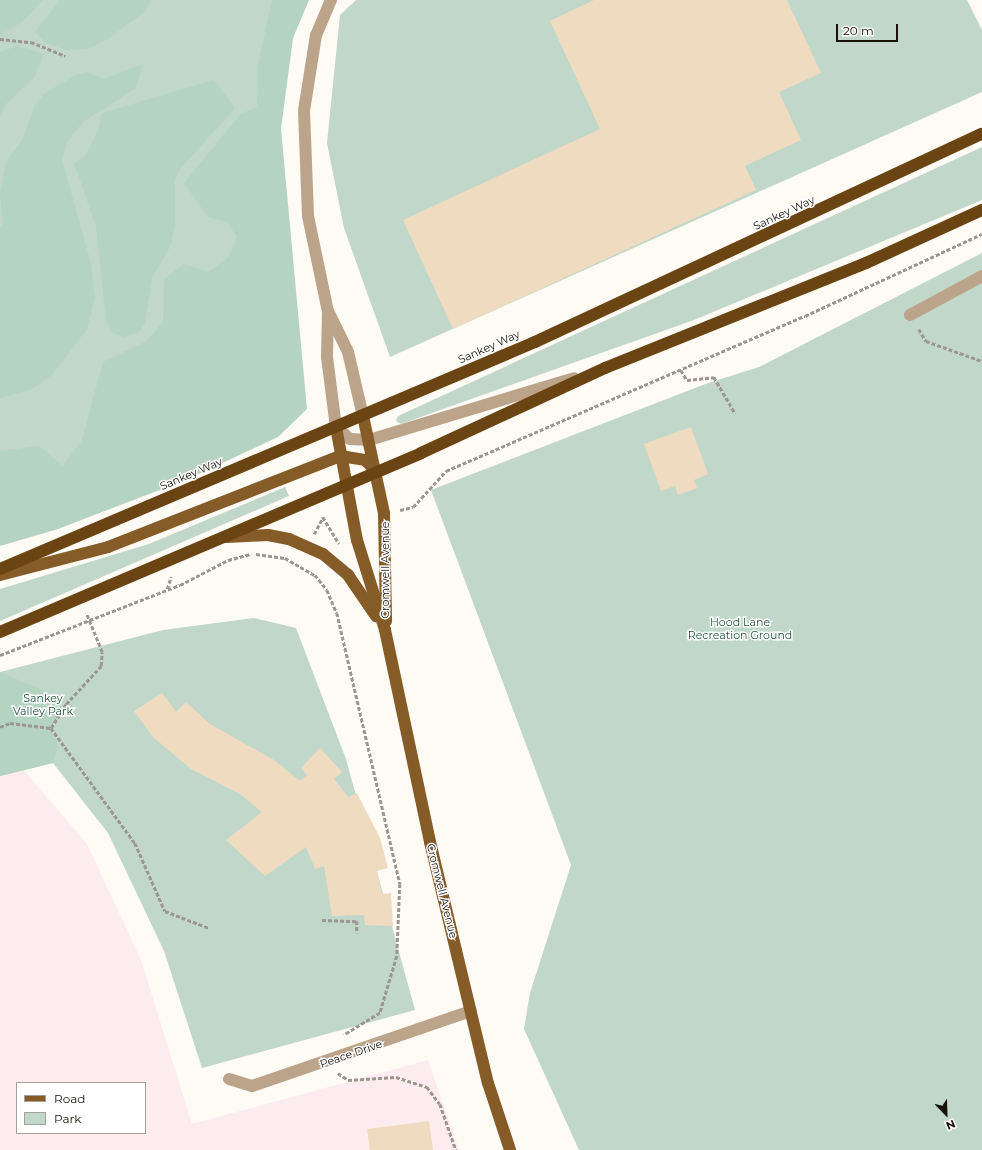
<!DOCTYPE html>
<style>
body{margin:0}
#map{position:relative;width:982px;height:1150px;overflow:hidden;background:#fefaf4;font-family:Montserrat,sans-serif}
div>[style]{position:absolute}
.education>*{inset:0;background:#fcecef}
.green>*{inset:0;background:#c0d7c9}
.forest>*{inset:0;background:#b4d3c1}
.building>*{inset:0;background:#efdcc0}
.path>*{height:2.5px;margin-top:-1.25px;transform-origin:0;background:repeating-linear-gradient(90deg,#9b968e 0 4px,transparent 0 6px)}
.minor>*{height:12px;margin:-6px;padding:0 6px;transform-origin:6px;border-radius:6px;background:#bca48a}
.major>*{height:12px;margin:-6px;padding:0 6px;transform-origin:6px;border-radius:6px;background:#855b28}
.highway>*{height:12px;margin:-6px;padding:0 6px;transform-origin:6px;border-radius:6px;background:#6a4412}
span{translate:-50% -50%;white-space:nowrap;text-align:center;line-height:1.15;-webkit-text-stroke:3px #fff;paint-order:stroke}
.street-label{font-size:11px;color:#181108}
.park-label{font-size:11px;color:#1f543a}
.legend{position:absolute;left:16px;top:1082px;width:130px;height:52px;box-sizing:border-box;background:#fff;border:1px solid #a3a09c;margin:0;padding:5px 7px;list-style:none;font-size:12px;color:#181108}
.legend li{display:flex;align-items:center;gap:8px;height:20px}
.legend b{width:20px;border:1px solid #a3a09c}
.north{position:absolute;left:926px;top:1094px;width:40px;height:40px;-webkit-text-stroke:3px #fff;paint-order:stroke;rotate:157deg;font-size:11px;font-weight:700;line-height:16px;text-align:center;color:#181108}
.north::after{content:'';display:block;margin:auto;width:14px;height:18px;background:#181108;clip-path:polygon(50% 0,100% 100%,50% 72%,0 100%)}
.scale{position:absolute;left:836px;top:24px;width:62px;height:18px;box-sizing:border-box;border:2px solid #181108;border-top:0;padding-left:5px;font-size:12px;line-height:14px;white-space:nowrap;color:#181108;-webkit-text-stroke:3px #fff;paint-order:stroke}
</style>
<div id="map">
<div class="education">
<div style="clip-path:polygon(evenodd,22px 768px,87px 844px,141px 960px,192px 1124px,428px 1060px,459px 1150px,0 1150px,0 776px,22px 768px,17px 1083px,145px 1083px,145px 1133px,17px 1133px,17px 1083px)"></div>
</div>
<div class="green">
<div style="clip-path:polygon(0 0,298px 0,266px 105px,293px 402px,0 522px)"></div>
<div style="clip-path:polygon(356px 0,967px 0,982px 30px,982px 92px,390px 357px,344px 228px,327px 143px,340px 15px)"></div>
<div style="clip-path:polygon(982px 147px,982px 200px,694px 320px,401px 424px,396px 421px,398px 416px)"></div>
<div style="clip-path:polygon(982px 253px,982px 1150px,579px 1150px,524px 1029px,530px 993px,571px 865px,431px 490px,708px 383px,759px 367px)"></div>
<div style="clip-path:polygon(285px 487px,289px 496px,0 621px,0 589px,149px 544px)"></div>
<div style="clip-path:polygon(254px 618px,296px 628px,346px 759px,415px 1010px,202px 1068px,164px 951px,108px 833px,53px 763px,0 776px,0 672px,163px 630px)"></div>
</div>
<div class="forest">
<div style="clip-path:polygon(0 0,43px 0,22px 22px,0 35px)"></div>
<div style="clip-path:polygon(60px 0,151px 0,143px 13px,108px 39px,87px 49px,65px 50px,45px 42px,35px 32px)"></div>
<div style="clip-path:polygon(272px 0,309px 0,293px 38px,281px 129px,307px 409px,278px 437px,188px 479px,58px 529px,0 546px,0 451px,39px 446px,63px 466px,82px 440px,103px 362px,147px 341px,163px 322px,164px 279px,184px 264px,208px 272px,228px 258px,237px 237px,227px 222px,208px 217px,184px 183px,240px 115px,257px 106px,258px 65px)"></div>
<div style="clip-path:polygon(17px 46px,44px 54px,34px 78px,6px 104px,0 116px,0 52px)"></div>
<div style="clip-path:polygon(143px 64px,136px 88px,84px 121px,67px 142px,62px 160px,90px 260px,95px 296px,87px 329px,52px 375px,30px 390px,0 398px,0 227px,3px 223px,0 195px,6px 161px,22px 141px,35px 105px,45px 93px,76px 75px,87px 72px,104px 79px)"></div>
<div style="clip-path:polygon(214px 80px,235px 108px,180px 169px,175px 181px,175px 222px,171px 245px,152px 278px,145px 323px,139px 332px,124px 337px,113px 333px,106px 321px,96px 226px,74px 163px,86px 155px,99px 128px,102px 113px)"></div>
<div style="clip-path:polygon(0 672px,42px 690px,60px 712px,51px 728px,58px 747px,53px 763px,0 776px)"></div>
</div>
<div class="building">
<div style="clip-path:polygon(594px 0,787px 0,821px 73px,779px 92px,801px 140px,745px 166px,756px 190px,453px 329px,403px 220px,600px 129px,550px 21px)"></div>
<div style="clip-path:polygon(691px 427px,708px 474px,694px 480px,697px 488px,678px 495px,675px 486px,661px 491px,644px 444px)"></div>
<div style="clip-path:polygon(162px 693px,176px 712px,186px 702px,210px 724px,274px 760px,300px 781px,307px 775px,301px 768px,320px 748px,342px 772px,334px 779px,348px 797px,357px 793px,380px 838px,388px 868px,377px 871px,382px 894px,391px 893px,393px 926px,365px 925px,364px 915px,332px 916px,324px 866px,315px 869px,306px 847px,265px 876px,226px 840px,262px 812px,240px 794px,191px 769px,153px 737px,134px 711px)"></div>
<div style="clip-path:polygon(429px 1121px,433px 1150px,370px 1150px,367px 1129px)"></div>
</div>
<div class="path">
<div style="left:0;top:39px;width:31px;rotate:6deg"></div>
<div style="left:31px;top:42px;width:37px;rotate:22deg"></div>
<div style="left:919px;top:329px;width:14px;rotate:60deg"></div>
<div style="left:926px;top:341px;width:59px;rotate:19.7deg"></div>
<div style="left:681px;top:370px;width:12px;rotate:59deg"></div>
<div style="left:687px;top:380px;width:27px;rotate:-6deg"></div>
<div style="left:714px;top:377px;width:42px;rotate:59.7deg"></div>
<div style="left:400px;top:510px;width:13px;rotate:-13deg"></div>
<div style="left:413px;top:507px;width:49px;rotate:-47.5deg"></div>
<div style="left:446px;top:471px;width:391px;rotate:-23.4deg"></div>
<div style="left:805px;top:316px;width:195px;rotate:-24.9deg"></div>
<div style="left:314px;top:534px;width:19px;rotate:-62deg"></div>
<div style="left:323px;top:517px;width:31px;rotate:59deg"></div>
<div style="left:256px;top:554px;width:29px;rotate:8deg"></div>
<div style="left:285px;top:558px;width:34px;rotate:30deg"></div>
<div style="left:315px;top:575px;width:19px;rotate:51deg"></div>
<div style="left:327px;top:590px;width:25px;rotate:67deg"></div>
<div style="left:337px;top:613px;width:278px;rotate:76.9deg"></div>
<div style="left:400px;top:884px;width:72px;rotate:92.4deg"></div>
<div style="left:397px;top:956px;width:59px;rotate:106.6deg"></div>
<div style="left:380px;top:1013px;width:42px;rotate:148.6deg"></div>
<div style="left:167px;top:589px;width:13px;rotate:-72deg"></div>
<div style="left:0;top:655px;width:193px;rotate:-21.3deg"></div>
<div style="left:180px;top:585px;width:54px;rotate:-27.5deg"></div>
<div style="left:228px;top:560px;width:24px;rotate:-15deg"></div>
<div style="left:0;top:727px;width:11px;rotate:-22deg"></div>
<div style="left:10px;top:723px;width:41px;rotate:7deg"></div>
<div style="left:51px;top:728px;width:28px;rotate:-58deg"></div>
<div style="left:66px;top:704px;width:52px;rotate:-47.4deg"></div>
<div style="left:101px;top:666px;width:14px;rotate:-86deg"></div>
<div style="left:102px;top:652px;width:42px;rotate:-112.3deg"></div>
<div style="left:51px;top:728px;width:142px;rotate:53.9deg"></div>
<div style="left:135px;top:843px;width:74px;rotate:66.2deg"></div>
<div style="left:165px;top:911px;width:47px;rotate:21.1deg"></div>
<div style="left:322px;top:920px;width:35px;rotate:2deg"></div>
<div style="left:357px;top:921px;width:12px;rotate:90deg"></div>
<div style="left:338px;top:1073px;width:12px;rotate:35deg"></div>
<div style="left:348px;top:1080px;width:48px;rotate:-3.6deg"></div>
<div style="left:396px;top:1077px;width:33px;rotate:18deg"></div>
<div style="left:427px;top:1087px;width:21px;rotate:53deg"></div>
<div style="left:440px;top:1104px;width:49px;rotate:70.8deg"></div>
</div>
<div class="minor">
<div style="left:331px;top:0;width:38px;rotate:113deg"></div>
<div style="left:316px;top:35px;width:77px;rotate:99deg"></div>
<div style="left:304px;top:111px;width:105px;rotate:87.8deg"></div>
<div style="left:308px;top:216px;width:98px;rotate:78.2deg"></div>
<div style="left:328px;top:312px;width:45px;rotate:91.3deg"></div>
<div style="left:327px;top:357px;width:71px;rotate:82.7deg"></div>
<div style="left:336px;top:427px;width:18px;rotate:41deg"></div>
<div style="left:350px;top:439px;width:19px;rotate:3deg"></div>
<div style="left:369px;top:440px;width:214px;rotate:-16.8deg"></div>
<div style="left:329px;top:313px;width:43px;rotate:64deg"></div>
<div style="left:348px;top:352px;width:66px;rotate:76.8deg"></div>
<div style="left:910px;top:315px;width:82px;rotate:-28.4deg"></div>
<div style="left:229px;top:1079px;width:24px;rotate:17deg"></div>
<div style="left:252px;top:1086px;width:231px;rotate:-18.9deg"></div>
</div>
<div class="major">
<div style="left:363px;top:416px;width:99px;rotate:77.8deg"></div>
<div style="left:384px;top:513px;width:108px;rotate:88.9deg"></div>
<div style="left:336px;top:427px;width:115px;rotate:79.5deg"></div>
<div style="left:357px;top:540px;width:94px;rotate:72.7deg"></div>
<div style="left:385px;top:630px;width:217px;rotate:78deg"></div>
<div style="left:430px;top:842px;width:248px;rotate:76.5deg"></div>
<div style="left:488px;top:1083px;width:71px;rotate:71.8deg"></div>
<div style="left:227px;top:537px;width:41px;rotate:-2.8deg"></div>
<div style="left:268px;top:535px;width:21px;rotate:11deg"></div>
<div style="left:289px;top:539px;width:37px;rotate:24deg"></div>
<div style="left:323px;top:554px;width:33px;rotate:40deg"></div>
<div style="left:348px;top:575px;width:50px;rotate:55.7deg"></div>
<div style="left:0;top:575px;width:112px;rotate:-14.5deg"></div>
<div style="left:108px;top:547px;width:249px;rotate:-21.4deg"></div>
<div style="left:340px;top:456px;width:25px;rotate:9deg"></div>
<div style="left:365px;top:460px;width:17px;rotate:45deg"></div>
</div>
<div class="highway">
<div style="left:0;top:569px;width:581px;rotate:-22.99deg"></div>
<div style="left:535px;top:342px;width:493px;rotate:-25deg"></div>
<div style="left:0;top:632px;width:457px;rotate:-23deg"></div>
<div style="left:421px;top:453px;width:203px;rotate:-24.8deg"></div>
<div style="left:605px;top:368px;width:281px;rotate:-21.9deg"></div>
<div style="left:866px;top:263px;width:128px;rotate:-24.6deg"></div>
</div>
<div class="street-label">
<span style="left:784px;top:213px;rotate:-25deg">Sankey Way</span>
<span style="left:489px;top:347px;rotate:-24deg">Sankey Way</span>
<span style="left:191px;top:474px;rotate:-23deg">Sankey Way</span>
<span style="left:385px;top:570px;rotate:-90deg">Cromwell Avenue</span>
<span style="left:442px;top:891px;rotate:76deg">Cromwell Avenue</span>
<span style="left:351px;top:1054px;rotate:-19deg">Peace Drive</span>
</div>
<div class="park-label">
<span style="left:740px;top:629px">Hood Lane<br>Recreation Ground</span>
<span style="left:43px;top:705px">Sankey<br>Valley Park</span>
</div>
<ul class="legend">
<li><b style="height:5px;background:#855b28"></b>Road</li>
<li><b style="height:11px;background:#c0d7c9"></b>Park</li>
</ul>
<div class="north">N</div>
<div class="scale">20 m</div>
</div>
